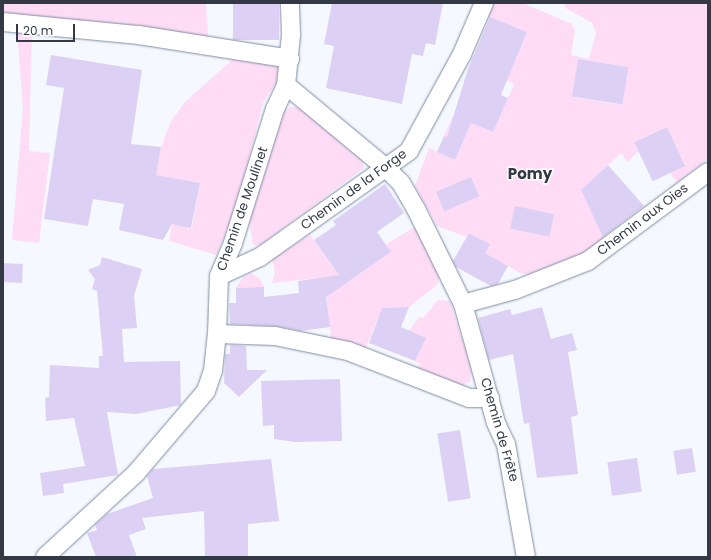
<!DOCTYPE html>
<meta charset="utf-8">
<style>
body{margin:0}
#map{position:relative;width:711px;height:560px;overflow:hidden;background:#f5f8fe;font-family:Poppins,sans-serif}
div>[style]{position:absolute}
.green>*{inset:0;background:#fedcf6}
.building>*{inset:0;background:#dcd1f5;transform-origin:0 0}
.roads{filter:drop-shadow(0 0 1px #7e8ba5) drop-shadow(0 0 1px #7e8ba5)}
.street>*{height:18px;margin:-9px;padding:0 9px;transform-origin:9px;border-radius:9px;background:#fff}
span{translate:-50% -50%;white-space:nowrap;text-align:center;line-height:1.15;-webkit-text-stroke:3px #fff;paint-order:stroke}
.street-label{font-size:13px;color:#343a45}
.quarter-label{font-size:15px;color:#343a45;font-weight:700}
.frame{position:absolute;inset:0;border:4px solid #343a45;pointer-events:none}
.scale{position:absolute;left:16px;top:24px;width:59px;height:18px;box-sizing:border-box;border:2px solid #343a45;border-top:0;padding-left:5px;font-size:12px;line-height:14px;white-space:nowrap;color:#343a45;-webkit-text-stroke:3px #fff;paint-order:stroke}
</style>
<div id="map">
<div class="green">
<div style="clip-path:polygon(3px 3px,206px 3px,208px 37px,32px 27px,29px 151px,50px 153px,39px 243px,12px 240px,23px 108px,17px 30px,3px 29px)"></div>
<div style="clip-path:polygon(evenodd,492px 3px,523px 3px,572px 24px,575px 31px,571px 55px,589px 59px,596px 33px,592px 23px,564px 7px,566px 3px,708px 3px,708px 159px,677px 182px,670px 173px,685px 165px,667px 127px,635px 142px,639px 151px,627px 162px,621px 153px,581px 190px,605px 240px,581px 255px,534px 275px,522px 274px,485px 253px,489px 244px,470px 233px,467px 237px,437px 226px,415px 186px,429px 148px,455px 160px,462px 144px,444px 136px,453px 116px,493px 132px,514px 84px,507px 80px,527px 32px,487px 16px,492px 3px,578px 59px,628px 67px,622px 105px,573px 97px,578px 59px)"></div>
<div style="clip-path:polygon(240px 53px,283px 57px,278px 80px,263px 103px,237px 207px,216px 255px,169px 241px,172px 224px,192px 228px,200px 183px,156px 175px,161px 147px,171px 121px,185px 102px)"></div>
<div style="clip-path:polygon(291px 107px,301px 108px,361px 158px,364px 168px,260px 245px,253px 245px,249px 220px,281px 112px)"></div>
<div style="clip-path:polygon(417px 226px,439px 276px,438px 284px,409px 307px,382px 308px,365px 350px,331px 340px,330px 327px,322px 328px,327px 301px,325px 287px,317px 278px,272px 283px,275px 272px,272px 259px,310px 235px,345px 284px,391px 252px,386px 244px)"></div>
<div style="clip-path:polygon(251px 273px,260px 279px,264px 287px,236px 288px,243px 277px)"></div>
<div style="clip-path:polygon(438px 300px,450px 301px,472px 370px,470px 382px,461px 386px,417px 369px,420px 364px,415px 361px,425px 338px,409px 331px,419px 317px,423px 318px)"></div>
</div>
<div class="building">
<div style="left:233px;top:3px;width:46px;height:37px"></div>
<div style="clip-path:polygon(332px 3px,443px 3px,435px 45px,426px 43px,423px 56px,412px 54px,402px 104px,326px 88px,334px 46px,324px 44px)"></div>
<div style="clip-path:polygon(490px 17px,527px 32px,501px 95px,508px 98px,493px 132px,471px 123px,455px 160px,437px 152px,444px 136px,447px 137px,468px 69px)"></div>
<div style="clip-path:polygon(51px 55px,142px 70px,131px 144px,161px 147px,156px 175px,200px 183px,191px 228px,172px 224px,163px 240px,119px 230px,124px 204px,93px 199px,88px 226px,44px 219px,64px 88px,46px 85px)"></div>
<div style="left:578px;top:59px;width:51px;height:38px;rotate:9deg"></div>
<div style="left:667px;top:127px;width:43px;height:36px;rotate:65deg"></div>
<div style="clip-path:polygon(608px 165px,644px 206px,603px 237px,581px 190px)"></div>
<div style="left:471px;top:177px;width:21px;height:38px;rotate:67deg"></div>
<div style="clip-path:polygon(385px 184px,404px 213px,377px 232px,391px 252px,326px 297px,330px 327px,301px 331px,275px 326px,230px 324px,229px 303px,236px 303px,236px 288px,264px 287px,264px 297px,299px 293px,298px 281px,339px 275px,314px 240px,336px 225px,333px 221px)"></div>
<div style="left:515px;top:206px;width:40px;height:23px;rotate:12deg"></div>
<div style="clip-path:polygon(469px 233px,490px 244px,485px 253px,508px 266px,498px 284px,491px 286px,456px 267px,453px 261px)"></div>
<div style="clip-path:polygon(102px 257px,142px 269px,134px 296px,137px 328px,122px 329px,124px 362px,180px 361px,181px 405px,136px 414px,107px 412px,118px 475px,63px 484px,64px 493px,43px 496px,40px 473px,85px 466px,74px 418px,46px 421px,45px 398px,49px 397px,50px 365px,99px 368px,99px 356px,103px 356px,97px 291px,92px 289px,95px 279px,88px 270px,100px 265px)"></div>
<div style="left:3px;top:263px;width:20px;height:19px;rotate:3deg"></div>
<div style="clip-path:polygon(409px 307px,401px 327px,426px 338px,415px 361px,369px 343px,382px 308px)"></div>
<div style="clip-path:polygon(542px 307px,551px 339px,572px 333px,577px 350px,568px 352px,578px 415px,571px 417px,578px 474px,537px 478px,529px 423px,524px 424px,513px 354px,489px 360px,478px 318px,510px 309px,512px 315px)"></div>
<div style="clip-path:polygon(230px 345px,246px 346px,247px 370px,267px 370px,239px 397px,224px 383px,225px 354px,230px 354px)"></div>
<div style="clip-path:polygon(340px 379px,342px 441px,295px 442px,274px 439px,274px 425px,263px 426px,261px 381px)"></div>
<div style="left:460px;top:430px;width:69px;height:23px;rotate:81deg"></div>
<div style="left:692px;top:448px;width:24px;height:19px;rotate:81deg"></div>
<div style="left:637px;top:458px;width:34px;height:30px;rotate:82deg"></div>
<div style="clip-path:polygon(271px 459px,279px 521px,248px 524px,248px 557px,205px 557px,204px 511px,142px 518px,146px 529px,129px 535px,137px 557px,96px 557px,87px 533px,97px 530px,95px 525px,107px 514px,153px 498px,147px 476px,153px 469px)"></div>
</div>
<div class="roads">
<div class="street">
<div style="left:3px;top:22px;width:137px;rotate:5.5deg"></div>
<div style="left:139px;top:35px;width:153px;rotate:9deg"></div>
<div style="left:286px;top:85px;width:130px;rotate:39.7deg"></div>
<div style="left:386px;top:168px;width:21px;rotate:45deg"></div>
<div style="left:401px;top:183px;width:30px;rotate:60deg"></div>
<div style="left:416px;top:209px;width:106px;rotate:63.7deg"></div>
<div style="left:463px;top:304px;width:123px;rotate:74.5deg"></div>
<div style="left:496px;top:423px;width:23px;rotate:65deg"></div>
<div style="left:506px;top:444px;width:115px;rotate:80deg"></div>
<div style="left:219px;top:276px;width:45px;rotate:-24.9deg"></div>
<div style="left:260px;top:257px;width:183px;rotate:-35.4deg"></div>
<div style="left:409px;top:151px;width:111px;rotate:-61.3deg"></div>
<div style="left:462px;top:54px;width:56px;rotate:-66.7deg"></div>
<div style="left:463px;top:304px;width:54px;rotate:-15.1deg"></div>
<div style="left:515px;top:290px;width:79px;rotate:-21.7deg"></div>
<div style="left:588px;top:261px;width:149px;rotate:-36.6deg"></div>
<div style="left:217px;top:334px;width:58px;rotate:2deg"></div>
<div style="left:275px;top:336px;width:75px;rotate:11.6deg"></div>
<div style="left:348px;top:351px;width:130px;rotate:21.2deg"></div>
<div style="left:469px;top:398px;width:21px"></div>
<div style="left:45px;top:557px;width:124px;rotate:-42.7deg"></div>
<div style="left:136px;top:473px;width:108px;rotate:-49.5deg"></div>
<div style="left:206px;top:391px;width:21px;rotate:-71deg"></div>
<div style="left:213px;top:371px;width:37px;rotate:-84deg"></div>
<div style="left:217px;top:334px;width:58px;rotate:-88deg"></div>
<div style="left:219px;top:276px;width:36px;rotate:-67deg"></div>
<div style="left:233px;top:243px;width:140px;rotate:-72.6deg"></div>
<div style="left:275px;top:109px;width:26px;rotate:-65deg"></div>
<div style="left:286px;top:85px;width:50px;rotate:-84.3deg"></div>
<div style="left:291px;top:35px;width:32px;rotate:-92deg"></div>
</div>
</div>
<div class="street-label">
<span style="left:354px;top:190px;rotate:-36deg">Chemin de la Forge</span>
<span style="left:243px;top:209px;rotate:-71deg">Chemin de Moulinet</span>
<span style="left:643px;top:220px;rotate:-37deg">Chemin aux Oies</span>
<span style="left:499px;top:430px;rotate:74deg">Chemin de Frête</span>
</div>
<div class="quarter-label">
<span style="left:530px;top:174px">Pomy</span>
</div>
<div class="frame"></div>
<div class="scale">20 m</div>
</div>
